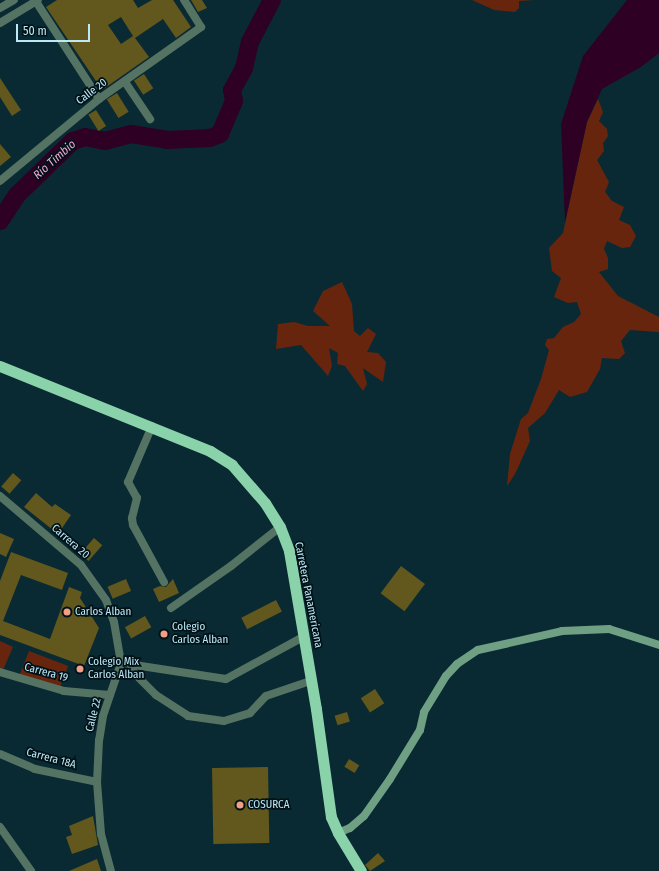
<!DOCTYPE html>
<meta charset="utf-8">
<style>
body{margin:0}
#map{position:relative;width:659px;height:871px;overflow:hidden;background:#0a2a33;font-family:"Fira Sans Condensed",sans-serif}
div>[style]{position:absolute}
.green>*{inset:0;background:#68250d;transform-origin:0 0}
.water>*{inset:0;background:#2e0024}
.river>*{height:18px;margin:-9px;padding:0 9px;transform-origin:9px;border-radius:9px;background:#2e0024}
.building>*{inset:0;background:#62571c;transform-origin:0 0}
.minor>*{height:8px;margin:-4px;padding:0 4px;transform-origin:4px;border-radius:4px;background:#557362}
.secondary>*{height:8px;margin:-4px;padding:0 4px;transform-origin:4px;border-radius:4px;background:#6fa084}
.trunk>*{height:11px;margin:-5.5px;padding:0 5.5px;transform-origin:5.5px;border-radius:5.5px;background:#8ad2aa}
.dots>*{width:11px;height:11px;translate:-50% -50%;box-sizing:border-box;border:2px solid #001217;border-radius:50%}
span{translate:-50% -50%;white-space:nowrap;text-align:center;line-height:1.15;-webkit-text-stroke:3.5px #001217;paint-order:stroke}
.street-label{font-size:11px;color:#bde9f7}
.poi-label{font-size:11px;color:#bde9f7}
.left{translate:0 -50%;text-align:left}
.water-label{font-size:12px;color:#f4a7dc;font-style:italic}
.scale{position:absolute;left:16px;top:24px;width:74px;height:18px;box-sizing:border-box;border:2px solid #bde9f7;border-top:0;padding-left:5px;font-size:12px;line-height:14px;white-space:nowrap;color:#bde9f7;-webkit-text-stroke:3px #001217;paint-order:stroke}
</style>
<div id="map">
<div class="green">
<div style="clip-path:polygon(472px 0,534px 0,519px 1px,519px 8px,515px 12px,494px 10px)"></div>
<div style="clip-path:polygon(598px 99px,603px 112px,599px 121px,607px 129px,608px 136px,603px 143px,604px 151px,597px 160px,609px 182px,605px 192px,612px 201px,624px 207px,619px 220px,630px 225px,636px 236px,630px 247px,622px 248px,607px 241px,604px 249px,608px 258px,608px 269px,599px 272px,618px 296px,659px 317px,659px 332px,630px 330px,621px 341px,625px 353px,619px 359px,602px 358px,600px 369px,587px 392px,570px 397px,559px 390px,545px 413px,528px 428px,530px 441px,515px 474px,507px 486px,510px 454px,521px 419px,528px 413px,541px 379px,549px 350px,545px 345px,547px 339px,554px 338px,563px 327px,574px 322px,581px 314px,577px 302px,568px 303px,554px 297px,561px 278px,552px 271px,549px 248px,563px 233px,587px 122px)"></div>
<div style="clip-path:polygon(342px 282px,352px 304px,354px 331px,360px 336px,368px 328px,376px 334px,367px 352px,378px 353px,386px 362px,383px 382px,363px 368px,367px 384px,363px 391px,345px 366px,337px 364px,338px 353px,329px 348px,332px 366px,328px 376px,301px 345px,276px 349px,278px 324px,294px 322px,308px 326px,330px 326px,313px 311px,323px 291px)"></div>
<div style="clip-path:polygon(0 641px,13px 647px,3px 670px,0 669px)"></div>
<div style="left:29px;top:651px;width:42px;height:25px;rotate:21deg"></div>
</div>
<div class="water">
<div style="clip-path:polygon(627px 0,659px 0,659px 53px,641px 67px,602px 89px,587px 122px,565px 222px,561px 124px,583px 56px)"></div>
</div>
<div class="river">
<div style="left:0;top:221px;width:31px;rotate:-57deg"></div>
<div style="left:17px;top:195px;width:78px;rotate:-44deg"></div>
<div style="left:73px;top:141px;width:13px;rotate:-18deg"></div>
<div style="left:85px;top:137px;width:20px;rotate:11deg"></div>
<div style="left:105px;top:141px;width:27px;rotate:-15deg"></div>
<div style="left:131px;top:134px;width:36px;rotate:9deg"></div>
<div style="left:167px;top:140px;width:43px;rotate:-2.7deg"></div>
<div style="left:210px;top:138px;width:11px;rotate:-22deg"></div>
<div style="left:220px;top:134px;width:36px;rotate:-67deg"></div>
<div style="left:234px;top:101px;width:11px;rotate:-100deg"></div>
<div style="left:232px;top:90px;width:25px;rotate:-61deg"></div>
<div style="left:244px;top:68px;width:27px;rotate:-77deg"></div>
<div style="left:250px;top:42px;width:47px;rotate:-62.4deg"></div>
</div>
<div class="building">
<div style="clip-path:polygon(evenodd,57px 0,133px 0,138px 8px,152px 0,173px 0,191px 27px,176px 38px,163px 19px,135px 38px,149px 57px,102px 90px,46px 7px,57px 0,121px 17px,133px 36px,121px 44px,108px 25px,121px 17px)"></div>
<div style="clip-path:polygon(191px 0,202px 0,207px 8px,198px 12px)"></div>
<div style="left:144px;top:74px;width:17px;height:12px;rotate:57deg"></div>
<div style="clip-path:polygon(0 78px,21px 110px,12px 116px,0 97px)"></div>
<div style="left:117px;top:93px;width:22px;height:12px;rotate:58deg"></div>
<div style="left:96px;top:110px;width:19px;height:9px;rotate:58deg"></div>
<div style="clip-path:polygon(0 144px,11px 157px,0 166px)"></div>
<div style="left:13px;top:473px;width:11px;height:18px;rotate:41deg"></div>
<div style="clip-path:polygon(36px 493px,52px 507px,55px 504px,71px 515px,58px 534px,24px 507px)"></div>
<div style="clip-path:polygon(0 533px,14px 539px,6px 557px,0 554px)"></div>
<div style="left:94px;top:538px;width:11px;height:21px;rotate:41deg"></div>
<div style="clip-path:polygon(11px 552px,68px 573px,62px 590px,21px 575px,3px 621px,50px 639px,69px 587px,82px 592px,80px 598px,99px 628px,84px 666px,0 635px,0 581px)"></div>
<div style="left:401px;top:566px;width:30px;height:34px;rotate:37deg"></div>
<div style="left:126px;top:579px;width:13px;height:20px;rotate:67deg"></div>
<div style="clip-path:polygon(173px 579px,179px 593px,159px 602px,153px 589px,160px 586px,166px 587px)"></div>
<div style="left:276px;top:600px;width:13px;height:39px;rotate:63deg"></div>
<div style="left:145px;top:616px;width:13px;height:23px;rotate:61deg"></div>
<div style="left:375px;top:689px;width:17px;height:17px;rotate:57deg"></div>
<div style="left:347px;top:712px;width:10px;height:13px;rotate:73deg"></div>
<div style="left:349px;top:759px;width:12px;height:9px;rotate:31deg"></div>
<div style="left:268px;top:767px;width:76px;height:56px;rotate:89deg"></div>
<div style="clip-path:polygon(93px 816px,98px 845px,72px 854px,66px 837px,72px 835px,69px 826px)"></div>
<div style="clip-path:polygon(378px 853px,385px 861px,370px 871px,365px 865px)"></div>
<div style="clip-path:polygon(97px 859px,101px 871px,69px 871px)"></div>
</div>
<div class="minor">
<div style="left:35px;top:0;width:118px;rotate:57.1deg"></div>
<div style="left:0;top:8px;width:16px;rotate:-30deg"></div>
<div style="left:0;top:23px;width:44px;rotate:-31.2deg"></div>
<div style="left:125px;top:82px;width:45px;rotate:56deg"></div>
<div style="left:0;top:181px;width:129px;rotate:-39.6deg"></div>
<div style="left:99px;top:99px;width:125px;rotate:-35.2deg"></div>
<div style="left:201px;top:27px;width:32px;rotate:-122deg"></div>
<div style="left:152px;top:426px;width:61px;rotate:113.2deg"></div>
<div style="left:128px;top:482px;width:18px;rotate:61deg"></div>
<div style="left:137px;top:498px;width:21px;rotate:104deg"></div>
<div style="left:132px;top:518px;width:7px;rotate:82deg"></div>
<div style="left:133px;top:525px;width:65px;rotate:61.5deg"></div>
<div style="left:0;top:496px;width:106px;rotate:40.4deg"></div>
<div style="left:81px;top:565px;width:43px;rotate:54.5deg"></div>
<div style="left:106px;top:600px;width:23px;rotate:70deg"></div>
<div style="left:114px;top:622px;width:42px;rotate:80.3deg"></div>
<div style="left:121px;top:663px;width:56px;rotate:108.8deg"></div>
<div style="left:103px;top:716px;width:24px;rotate:99deg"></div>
<div style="left:99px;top:740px;width:42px;rotate:92.7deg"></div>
<div style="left:97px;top:782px;width:52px;rotate:85.6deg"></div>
<div style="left:101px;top:834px;width:38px;rotate:75deg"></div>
<div style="left:171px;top:608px;width:73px;rotate:-35deg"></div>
<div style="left:231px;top:566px;width:63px;rotate:-38.5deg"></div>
<div style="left:128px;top:664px;width:99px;rotate:8.7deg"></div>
<div style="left:226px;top:679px;width:88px;rotate:-28.6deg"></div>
<div style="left:130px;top:665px;width:10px;rotate:61deg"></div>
<div style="left:135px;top:674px;width:30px;rotate:45deg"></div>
<div style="left:156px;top:695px;width:38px;rotate:33deg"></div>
<div style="left:188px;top:716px;width:36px;rotate:8deg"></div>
<div style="left:224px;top:721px;width:27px;rotate:-17deg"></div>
<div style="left:250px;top:713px;width:23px;rotate:-47deg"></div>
<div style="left:266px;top:696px;width:46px;rotate:-18.8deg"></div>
<div style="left:0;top:672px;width:67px;rotate:16.5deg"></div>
<div style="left:64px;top:691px;width:46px;rotate:5deg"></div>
<div style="left:0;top:754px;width:38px;rotate:23deg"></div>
<div style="left:35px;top:769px;width:63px;rotate:11.8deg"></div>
<div style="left:0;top:827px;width:54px;rotate:54.8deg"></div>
</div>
<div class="secondary">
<div style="left:338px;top:833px;width:13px;rotate:-23deg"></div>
<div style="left:350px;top:828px;width:18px;rotate:-41deg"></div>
<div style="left:364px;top:816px;width:45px;rotate:-54.9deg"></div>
<div style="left:390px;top:779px;width:57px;rotate:-58.5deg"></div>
<div style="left:420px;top:730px;width:18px;rotate:-77deg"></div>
<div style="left:424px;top:712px;width:42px;rotate:-58.6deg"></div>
<div style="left:446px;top:676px;width:16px;rotate:-47deg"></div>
<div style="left:457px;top:664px;width:25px;rotate:-34deg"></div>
<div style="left:478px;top:650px;width:86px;rotate:-12.7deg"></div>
<div style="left:562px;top:631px;width:47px;rotate:-2.4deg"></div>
<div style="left:609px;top:629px;width:52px;rotate:17.7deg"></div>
</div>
<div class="trunk">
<div style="left:0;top:366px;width:227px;rotate:22deg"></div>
<div style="left:210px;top:451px;width:26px;rotate:32deg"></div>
<div style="left:232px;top:465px;width:50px;rotate:49deg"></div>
<div style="left:265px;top:503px;width:28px;rotate:58deg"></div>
<div style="left:280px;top:527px;width:26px;rotate:69deg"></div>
<div style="left:289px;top:551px;width:160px;rotate:80.3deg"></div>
<div style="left:316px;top:709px;width:109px;rotate:82.1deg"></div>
<div style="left:331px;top:817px;width:17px;rotate:66deg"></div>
<div style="left:338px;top:833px;width:44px;rotate:58.8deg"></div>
</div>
<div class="dots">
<div style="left:67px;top:612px;background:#f39f84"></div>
<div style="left:164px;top:634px;background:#f39f84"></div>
<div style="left:80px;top:669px;background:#f39f84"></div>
<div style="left:240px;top:805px;background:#f39f84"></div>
</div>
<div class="street-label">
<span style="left:92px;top:92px;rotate:-37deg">Calle 20</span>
<span style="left:70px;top:542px;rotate:41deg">Carrera 20</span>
<span style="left:308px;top:595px;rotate:79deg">Carretera Panamericana</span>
<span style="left:46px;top:673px;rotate:15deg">Carrera 19</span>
<span style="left:94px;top:715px;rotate:-76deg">Calle 22</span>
<span style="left:51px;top:759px;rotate:15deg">Carrera 18A</span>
</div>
<div class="poi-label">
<span class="left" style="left:75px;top:612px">Carlos Alban</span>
<span class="left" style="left:172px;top:634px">Colegio<br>Carlos Alban</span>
<span class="left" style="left:88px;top:669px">Colegio Mix<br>Carlos Alban</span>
<span class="left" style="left:248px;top:805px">COSURCA</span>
</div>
<div class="water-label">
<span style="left:55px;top:160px;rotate:-42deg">Río Timbio</span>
</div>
<div class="scale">50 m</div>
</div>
